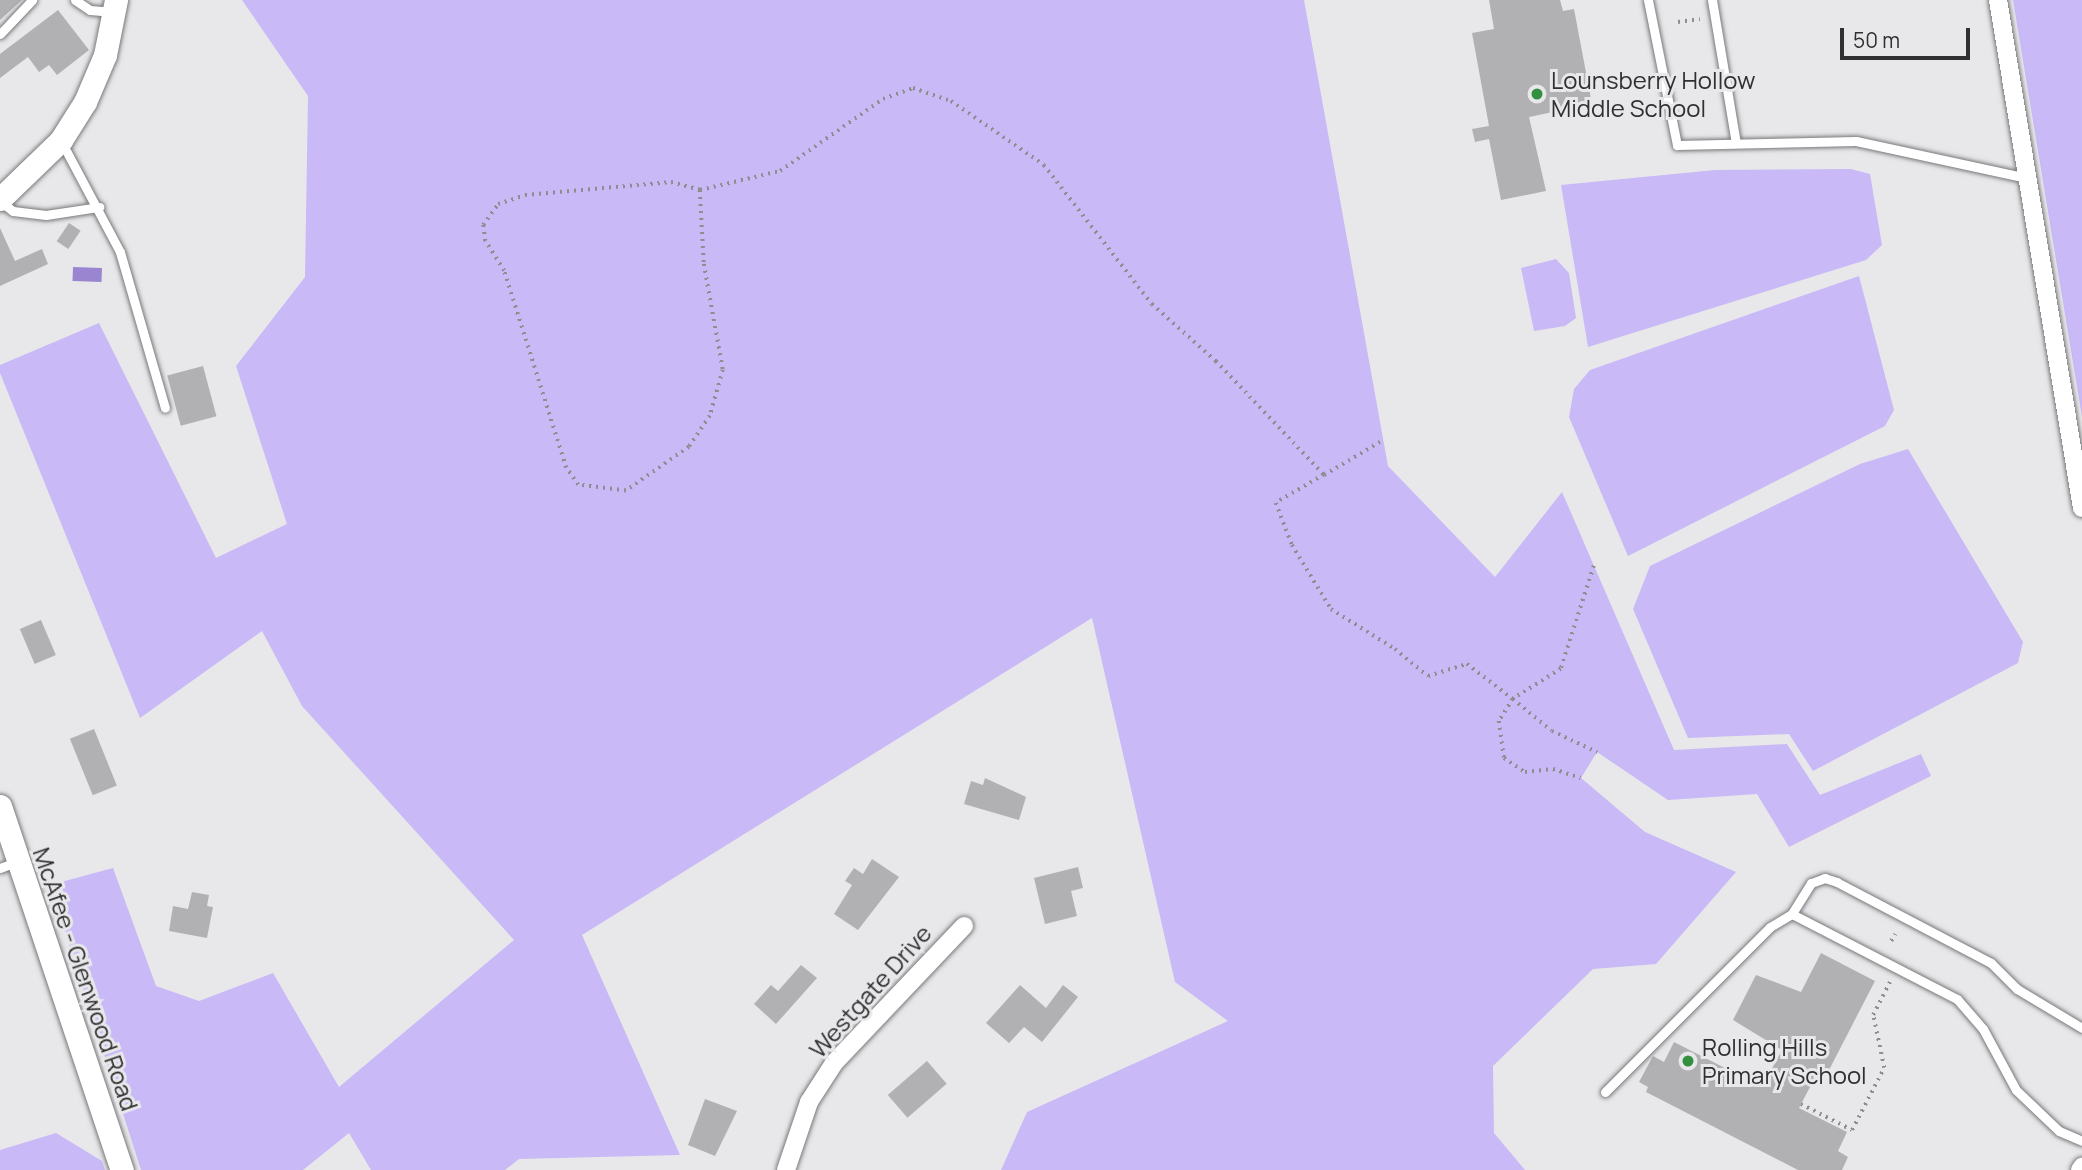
<!DOCTYPE html>
<style>
body{margin:0}
#map{position:relative;width:2082px;height:1170px;overflow:hidden;background:#e8e8eb;font-family:Manrope,sans-serif}
div>[style]{position:absolute}
.green>*{inset:0;background:#c9b9f7}
.water>*{inset:0;background:#9a85d1;transform-origin:0 0}
.building>*{inset:0;background:#b1b0b3;transform-origin:0 0}
.path>*{height:3.5px;margin-top:-1.75px;transform-origin:0;background:repeating-linear-gradient(90deg,#8e8e90 0 2px,transparent 0 7px)}
.roads{filter:drop-shadow(0 0 2px #79787b) drop-shadow(0 0 2px #79787b)}
.service>*{height:9px;margin:-4.5px;padding:0 4.5px;transform-origin:4.5px;border-radius:4.5px;background:#fff}
.minor>*{height:18px;margin:-9px;padding:0 9px;transform-origin:9px;border-radius:9px;background:#fff}
.tertiary>*{height:23px;margin:-11.5px;padding:0 11.5px;transform-origin:11.5px;border-radius:11.5px;background:#fff}
.dots>*{width:19px;height:19px;translate:-50% -50%;box-sizing:border-box;border:4px solid #e8e8eb;border-radius:50%}
span{translate:-50% -50%;white-space:nowrap;text-align:center;line-height:1.15;-webkit-text-stroke:6px #e8e8eb;paint-order:stroke}
.poi-label{font-size:24px;color:#303031}
.left{translate:0 -50%;text-align:left}
.street-label{font-size:24px;color:#303031}
.scale{position:absolute;left:1840px;top:28px;width:130px;height:32px;box-sizing:border-box;border:4px solid #303031;border-top:0;padding-left:9px;font-size:21px;line-height:24px;white-space:nowrap;color:#303031;-webkit-text-stroke:5px #e8e8eb;paint-order:stroke}
</style>
<div id="map">
<div class="green">
<div style="clip-path:polygon(242px 0,1304px 0,1388px 466px,1495px 577px,1562px 492px,1674px 750px,1787px 744px,1820px 795px,1921px 754px,1931px 776px,1789px 847px,1757px 794px,1668px 800px,1597px 752px,1581px 778px,1645px 832px,1736px 872px,1656px 964px,1593px 969px,1493px 1066px,1494px 1133px,1525px 1170px,1001px 1170px,1027px 1112px,1228px 1021px,1175px 982px,1092px 618px,582px 935px,680px 1155px,519px 1159px,505px 1170px,371px 1170px,349px 1133px,303px 1170px,141px 1170px,50px 885px,113px 868px,156px 986px,199px 1001px,273px 973px,339px 1087px,514px 940px,302px 706px,262px 631px,140px 718px,0 373px,0 365px,99px 323px,216px 558px,287px 524px,236px 366px,305px 277px,308px 96px)"></div>
<div style="clip-path:polygon(2013px 0,2082px 0,2082px 417px)"></div>
<div style="clip-path:polygon(1851px 169px,1870px 174px,1882px 245px,1866px 260px,1588px 347px,1561px 185px,1715px 170px)"></div>
<div style="clip-path:polygon(1556px 259px,1569px 273px,1576px 318px,1565px 326px,1534px 331px,1521px 268px)"></div>
<div style="clip-path:polygon(1859px 276px,1894px 410px,1885px 426px,1628px 556px,1569px 417px,1574px 389px,1590px 370px)"></div>
<div style="clip-path:polygon(1908px 449px,2023px 642px,2018px 663px,1813px 771px,1789px 734px,1688px 738px,1633px 609px,1650px 566px,1860px 464px)"></div>
<div style="clip-path:polygon(56px 1133px,102px 1161px,105px 1170px,0 1170px,0 1150px)"></div>
</div>
<div class="water">
<div style="left:73px;top:267px;width:29px;height:14px;rotate:2deg"></div>
</div>
<div class="building">
<div style="clip-path:polygon(0 0,22px 0,0 20px)"></div>
<div style="clip-path:polygon(1489px 0,1560px 0,1563px 11px,1574px 9px,1592px 104px,1529px 117px,1546px 191px,1501px 200px,1489px 139px,1475px 142px,1472px 129px,1489px 126px,1472px 33px,1494px 29px)"></div>
<div style="clip-path:polygon(58px 10px,89px 50px,57px 75px,49px 65px,39px 72px,28px 57px,0 78px,0 54px)"></div>
<div style="left:69px;top:223px;width:14px;height:22px;rotate:34deg"></div>
<div style="clip-path:polygon(0 228px,15px 261px,42px 249px,48px 264px,0 286px)"></div>
<div style="left:203px;top:366px;width:52px;height:37px;rotate:75deg"></div>
<div style="left:41px;top:620px;width:38px;height:23px;rotate:67deg"></div>
<div style="left:94px;top:729px;width:61px;height:26px;rotate:68deg"></div>
<div style="clip-path:polygon(985px 778px,1026px 797px,1019px 820px,964px 804px,971px 781px,983px 785px)"></div>
<div style="clip-path:polygon(872px 859px,899px 877px,858px 930px,834px 914px,852px 885px,845px 881px,854px 868px,863px 874px)"></div>
<div style="clip-path:polygon(1078px 867px,1083px 888px,1071px 891px,1077px 916px,1045px 924px,1034px 878px)"></div>
<div style="clip-path:polygon(192px 892px,209px 895px,207px 906px,213px 907px,207px 938px,169px 931px,173px 906px,188px 909px)"></div>
<div style="clip-path:polygon(1821px 953px,1875px 981px,1828px 1072px,1820px 1068px,1799px 1108px,1847px 1132px,1838px 1151px,1848px 1157px,1842px 1170px,1798px 1170px,1646px 1092px,1648px 1087px,1639px 1082px,1653px 1056px,1664px 1062px,1674px 1042px,1762px 1087px,1782px 1050px,1733px 1020px,1756px 975px,1801px 992px)"></div>
<div style="clip-path:polygon(801px 965px,817px 978px,776px 1024px,754px 1004px,771px 985px,778px 991px)"></div>
<div style="clip-path:polygon(1020px 985px,1046px 1008px,1063px 985px,1078px 997px,1042px 1042px,1024px 1027px,1009px 1043px,986px 1023px)"></div>
<div style="left:927px;top:1061px;width:30px;height:52px;rotate:49deg"></div>
<div style="clip-path:polygon(705px 1099px,737px 1111px,715px 1156px,688px 1145px)"></div>
</div>
<div class="path">
<div style="left:1678px;top:22px;width:22px;rotate:-8deg"></div>
<div style="left:700px;top:190px;width:74px;rotate:86.9deg"></div>
<div style="left:704px;top:264px;width:108px;rotate:79.8deg"></div>
<div style="left:723px;top:370px;width:48px;rotate:105.8deg"></div>
<div style="left:710px;top:416px;width:37px;rotate:124deg"></div>
<div style="left:689px;top:447px;width:77px;rotate:145.1deg"></div>
<div style="left:626px;top:491px;width:48px;rotate:-172.9deg"></div>
<div style="left:578px;top:485px;width:21px;rotate:-125deg"></div>
<div style="left:566px;top:468px;width:207px;rotate:-107.5deg"></div>
<div style="left:504px;top:271px;width:36px;rotate:-122deg"></div>
<div style="left:485px;top:241px;width:16px;rotate:-97deg"></div>
<div style="left:483px;top:225px;width:26px;rotate:-54deg"></div>
<div style="left:498px;top:204px;width:28px;rotate:-18deg"></div>
<div style="left:525px;top:195px;width:147px;rotate:-5.1deg"></div>
<div style="left:671px;top:182px;width:30px;rotate:15deg"></div>
<div style="left:700px;top:190px;width:82px;rotate:-13.4deg"></div>
<div style="left:780px;top:171px;width:126px;rotate:-35deg"></div>
<div style="left:883px;top:99px;width:32px;rotate:-20deg"></div>
<div style="left:913px;top:88px;width:40px;rotate:18.9deg"></div>
<div style="left:951px;top:101px;width:113px;rotate:34.5deg"></div>
<div style="left:1044px;top:165px;width:176px;rotate:52.2deg"></div>
<div style="left:1152px;top:304px;width:86px;rotate:41.7deg"></div>
<div style="left:1216px;top:361px;width:157px;rotate:46.5deg"></div>
<div style="left:1324px;top:475px;width:69px;rotate:-30.7deg"></div>
<div style="left:1324px;top:475px;width:56px;rotate:149.7deg"></div>
<div style="left:1276px;top:503px;width:45px;rotate:69.1deg"></div>
<div style="left:1292px;top:545px;width:75px;rotate:58.6deg"></div>
<div style="left:1331px;top:609px;width:75px;rotate:32deg"></div>
<div style="left:1395px;top:649px;width:43px;rotate:39.3deg"></div>
<div style="left:1428px;top:676px;width:41px;rotate:-17.1deg"></div>
<div style="left:1467px;top:664px;width:58px;rotate:37.3deg"></div>
<div style="left:1513px;top:699px;width:26px;rotate:122deg"></div>
<div style="left:1499px;top:721px;width:37px;rotate:82deg"></div>
<div style="left:1504px;top:758px;width:25px;rotate:34deg"></div>
<div style="left:1525px;top:772px;width:28px;rotate:-6deg"></div>
<div style="left:1553px;top:769px;width:29px;rotate:18deg"></div>
<div style="left:1594px;top:566px;width:108px;rotate:107.8deg"></div>
<div style="left:1561px;top:669px;width:57px;rotate:148deg"></div>
<div style="left:1513px;top:699px;width:50px;rotate:39.4deg"></div>
<div style="left:1552px;top:731px;width:50px;rotate:25deg"></div>
<div style="left:1891px;top:941px;width:8px;rotate:-60deg"></div>
<div style="left:1801px;top:1104px;width:57px;rotate:27deg"></div>
<div style="left:1852px;top:1130px;width:70px;rotate:-62.7deg"></div>
<div style="left:1884px;top:1068px;width:54px;rotate:-101.7deg"></div>
<div style="left:1873px;top:1015px;width:37px;rotate:-63deg"></div>
</div>
<div class="roads">
<div class="service">
<div style="left:75px;top:0;width:18px;rotate:34deg"></div>
<div style="left:90px;top:10px;width:23px;rotate:5deg"></div>
<div style="left:1648px;top:0;width:148px;rotate:78.7deg"></div>
<div style="left:1677px;top:145px;width:179px;rotate:-1.3deg"></div>
<div style="left:1856px;top:141px;width:175px;rotate:12.2deg"></div>
<div style="left:1712px;top:0;width:145px;rotate:80.5deg"></div>
<div style="left:0;top:34px;width:47px;rotate:-46.7deg"></div>
<div style="left:61px;top:141px;width:126px;rotate:62deg"></div>
<div style="left:120px;top:252px;width:162px;rotate:73.9deg"></div>
<div style="left:0;top:201px;width:16px;rotate:38deg"></div>
<div style="left:13px;top:211px;width:33px;rotate:7deg"></div>
<div style="left:46px;top:215px;width:54px;rotate:-8.6deg"></div>
<div style="left:0;top:868px;width:17px;rotate:-21deg"></div>
<div style="left:2082px;top:1028px;width:76px;rotate:-149deg"></div>
<div style="left:2017px;top:989px;width:37px;rotate:-135deg"></div>
<div style="left:1991px;top:963px;width:174px;rotate:-152.3deg"></div>
<div style="left:1837px;top:882px;width:13px;rotate:-162deg"></div>
<div style="left:1825px;top:878px;width:15px;rotate:160deg"></div>
<div style="left:1811px;top:883px;width:36px;rotate:122deg"></div>
<div style="left:1792px;top:914px;width:186px;rotate:27.3deg"></div>
<div style="left:1957px;top:999px;width:40px;rotate:49deg"></div>
<div style="left:1983px;top:1029px;width:69px;rotate:61.6deg"></div>
<div style="left:2016px;top:1090px;width:59px;rotate:43.6deg"></div>
<div style="left:2059px;top:1131px;width:25px;rotate:23deg"></div>
<div style="left:1605px;top:1092px;width:233px;rotate:-45deg"></div>
<div style="left:1770px;top:927px;width:26px;rotate:-31deg"></div>
</div>
<div class="minor">
<div style="left:1998px;top:0;width:515px;rotate:80.61deg"></div>
<div style="left:786px;top:1170px;width:72px;rotate:-71.3deg"></div>
<div style="left:809px;top:1102px;width:46px;rotate:-57.3deg"></div>
<div style="left:834px;top:1063px;width:189px;rotate:-46.5deg"></div>
<div style="left:2080px;top:1170px;width:4px;rotate:-56deg"></div>
</div>
<div class="tertiary">
<div style="left:0;top:199px;width:85px;rotate:-44deg"></div>
<div style="left:61px;top:140px;width:45px;rotate:-57.7deg"></div>
<div style="left:85px;top:102px;width:51px;rotate:-66.9deg"></div>
<div style="left:105px;top:55px;width:56px;rotate:-78.7deg"></div>
<div style="left:0;top:806px;width:384px;rotate:71.5deg"></div>
</div>
</div>
<div class="dots">
<div style="left:1537px;top:94px;background:#349041"></div>
<div style="left:1688px;top:1061px;background:#349041"></div>
</div>
<div class="poi-label">
<span class="left" style="left:1551px;top:94px">Lounsberry Hollow<br>Middle School</span>
<span class="left" style="left:1702px;top:1061px">Rolling Hills<br>Primary School</span>
</div>
<div class="street-label">
<span style="left:86px;top:979px;rotate:71deg">McAfee - Glenwood Road</span>
<span style="left:870px;top:991px;rotate:-48deg">Westgate Drive</span>
</div>
<div class="scale">50 m</div>
</div>
